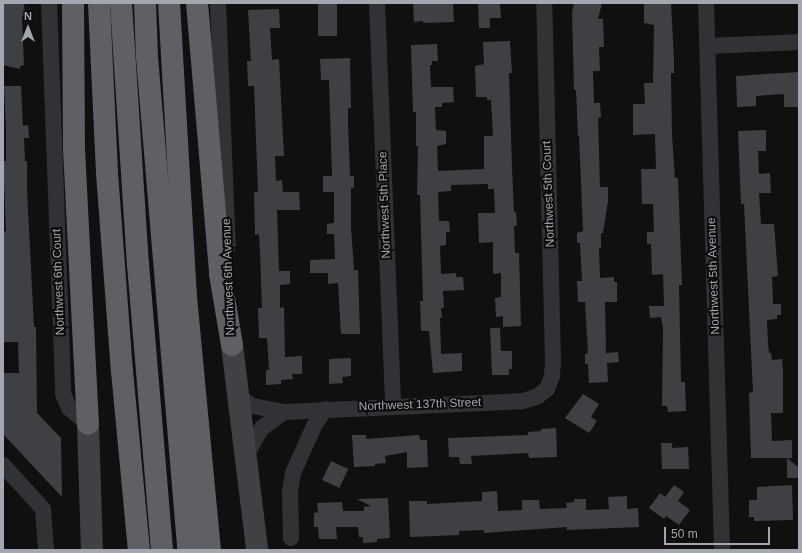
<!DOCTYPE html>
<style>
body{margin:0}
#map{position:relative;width:802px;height:553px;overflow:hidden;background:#101011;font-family:Helvetica,sans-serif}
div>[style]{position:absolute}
.building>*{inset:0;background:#3f4044;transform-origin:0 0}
.minor>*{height:16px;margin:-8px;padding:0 8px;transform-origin:8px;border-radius:8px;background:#313236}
.secondary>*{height:22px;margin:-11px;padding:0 11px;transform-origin:11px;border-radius:11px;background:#404145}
.motorway>*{height:22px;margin:-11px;padding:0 11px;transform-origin:11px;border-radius:11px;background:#5e6066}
span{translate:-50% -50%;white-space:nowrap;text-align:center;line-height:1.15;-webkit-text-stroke:4px #0b0b0c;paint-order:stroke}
.street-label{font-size:12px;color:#a3a7b0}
.frame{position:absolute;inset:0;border:4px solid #a3a7b0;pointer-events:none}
.north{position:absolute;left:8px;top:8px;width:40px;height:40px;-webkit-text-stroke:3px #0b0b0c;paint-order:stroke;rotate:0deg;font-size:11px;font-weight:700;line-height:16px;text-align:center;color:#a3a7b0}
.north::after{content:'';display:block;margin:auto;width:14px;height:18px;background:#a3a7b0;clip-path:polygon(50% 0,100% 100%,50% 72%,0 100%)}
.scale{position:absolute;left:664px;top:527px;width:106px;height:18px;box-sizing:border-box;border:2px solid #a3a7b0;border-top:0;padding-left:5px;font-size:12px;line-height:14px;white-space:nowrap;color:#a3a7b0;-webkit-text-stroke:3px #0b0b0c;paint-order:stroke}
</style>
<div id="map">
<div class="building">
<div style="clip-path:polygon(3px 3px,24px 3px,25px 16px,22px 16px,24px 65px,20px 66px,20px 69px,3px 65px)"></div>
<div style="left:318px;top:3px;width:19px;height:33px"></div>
<div style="clip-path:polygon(413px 3px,453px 3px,454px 22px,423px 23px,423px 21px,414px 22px)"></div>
<div style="clip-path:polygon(478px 3px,500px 3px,501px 18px,490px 18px,490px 28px,479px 28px)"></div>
<div style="clip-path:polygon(574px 3px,602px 3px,598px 19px,603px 19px,604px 47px,599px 47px,600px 71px,593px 71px,594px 103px,600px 103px,601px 117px,598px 118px,600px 187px,608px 187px,608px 201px,603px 233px,601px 233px,601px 248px,599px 248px,600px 278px,614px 277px,614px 282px,617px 282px,617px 302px,605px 302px,606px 353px,618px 352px,619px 362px,607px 363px,608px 382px,589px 383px,588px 364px,585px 364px,585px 354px,588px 353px,585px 302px,578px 302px,577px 281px,582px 281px,580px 243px,577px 243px,577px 233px,583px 231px,579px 136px,578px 136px,576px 90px,574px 90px,572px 12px)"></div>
<div style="clip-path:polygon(644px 3px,671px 3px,674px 59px,674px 73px,671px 73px,672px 136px,675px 178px,678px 178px,682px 285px,679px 285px,681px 382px,685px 382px,686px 411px,668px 412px,667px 406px,662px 406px,663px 328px,661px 317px,650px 318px,649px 306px,664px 306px,663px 274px,652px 275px,651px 244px,647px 244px,647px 232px,654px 232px,653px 204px,642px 204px,641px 169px,656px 169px,655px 134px,633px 135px,633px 104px,645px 104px,644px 83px,653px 83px,654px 25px,644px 23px)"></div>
<div style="clip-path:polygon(279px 9px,280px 28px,270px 28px,272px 60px,279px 59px,284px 156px,275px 156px,276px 181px,282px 180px,283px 192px,299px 192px,300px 210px,277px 210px,279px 271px,290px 271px,290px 284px,280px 285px,280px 308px,284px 307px,285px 357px,302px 356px,302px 374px,292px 374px,293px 379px,281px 380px,281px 384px,266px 385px,266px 370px,269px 370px,267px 338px,259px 338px,258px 308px,262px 308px,260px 253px,259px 234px,255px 235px,254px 192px,258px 192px,254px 86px,248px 86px,247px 61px,251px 61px,248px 10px)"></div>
<div style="clip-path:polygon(510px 41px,512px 73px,509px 73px,512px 168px,514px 212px,516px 212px,517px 226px,514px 226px,515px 253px,519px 253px,521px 326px,503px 327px,503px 316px,496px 317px,495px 298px,501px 297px,501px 273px,493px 274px,493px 242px,479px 243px,478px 213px,495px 213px,494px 189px,488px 189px,488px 184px,451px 185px,451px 191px,438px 192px,439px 221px,449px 221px,450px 232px,446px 232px,446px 245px,440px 246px,441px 274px,456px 273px,456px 277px,463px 277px,464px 290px,443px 291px,444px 308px,441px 308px,442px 318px,440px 318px,441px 354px,462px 353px,462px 371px,433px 373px,429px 331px,421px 331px,420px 301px,423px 301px,420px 195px,417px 195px,418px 146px,416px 146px,416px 112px,413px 112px,411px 45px,437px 44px,438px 61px,432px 61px,432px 65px,430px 65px,431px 87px,453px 87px,454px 102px,442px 103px,442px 107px,435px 107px,436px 130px,446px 131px,446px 144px,437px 146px,438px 171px,484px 169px,484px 136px,493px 136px,491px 100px,487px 100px,487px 97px,476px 97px,475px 66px,484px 64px,483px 42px)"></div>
<div style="clip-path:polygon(350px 58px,351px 108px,348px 108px,348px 125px,350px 176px,354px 176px,354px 188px,351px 188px,351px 227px,354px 270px,358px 270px,360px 334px,341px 334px,338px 283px,328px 284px,328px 273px,310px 273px,310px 260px,335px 259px,334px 234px,327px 234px,327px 224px,334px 223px,334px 192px,323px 192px,323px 176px,332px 176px,329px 80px,321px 80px,320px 59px)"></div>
<div style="clip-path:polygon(799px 72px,799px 107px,784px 107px,784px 94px,756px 96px,756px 106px,737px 107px,736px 76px)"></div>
<div style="clip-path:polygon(4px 86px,21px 86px,23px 126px,28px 125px,29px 138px,24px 138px,25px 161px,27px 161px,27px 190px,34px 327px,36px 327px,37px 413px,61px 438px,62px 497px,3px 434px,3px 373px,19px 373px,18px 342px,3px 342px,3px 232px,6px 231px,3px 161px,6px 161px,6px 128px)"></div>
<div style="clip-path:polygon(766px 130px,766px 151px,758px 151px,759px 174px,770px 173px,771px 193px,759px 193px,761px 224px,774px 224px,778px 276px,772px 277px,773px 304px,781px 304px,781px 315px,777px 315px,777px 319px,767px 320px,768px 343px,769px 353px,771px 353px,772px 360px,782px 359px,783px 372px,783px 413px,771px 413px,772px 441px,792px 440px,792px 458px,751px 458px,749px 393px,753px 392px,750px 331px,744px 204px,741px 204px,738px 131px)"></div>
<div style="clip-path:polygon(490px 328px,500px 328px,501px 351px,512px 351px,512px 369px,509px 369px,509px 375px,492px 375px)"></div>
<div style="clip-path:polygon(351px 358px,351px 376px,342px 377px,343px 383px,329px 384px,329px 359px)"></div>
<div style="clip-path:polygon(583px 394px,599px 404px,591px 417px,597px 421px,589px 433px,565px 418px)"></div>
<div style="clip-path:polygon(556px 428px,557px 457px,529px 458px,528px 453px,471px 456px,472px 464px,460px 464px,459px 457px,449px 457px,448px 438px,528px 435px,528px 432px,541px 431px,541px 429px)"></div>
<div style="clip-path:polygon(352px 435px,366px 435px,366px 439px,419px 435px,420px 440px,427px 440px,428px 467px,407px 468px,407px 452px,385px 456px,386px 463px,375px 464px,375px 466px,354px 467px)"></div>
<div style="clip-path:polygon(661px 443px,672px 443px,672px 448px,688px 447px,689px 469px,662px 469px)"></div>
<div style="clip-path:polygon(787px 458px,798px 467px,798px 478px,787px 478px)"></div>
<div style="left:331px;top:461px;width:19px;height:21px;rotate:25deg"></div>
<div style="clip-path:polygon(674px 485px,684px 492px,678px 501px,690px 510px,679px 525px,666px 516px,664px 519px,649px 508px,660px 493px,665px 497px)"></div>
<div style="clip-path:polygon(792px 485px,793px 520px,754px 521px,754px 517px,749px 517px,749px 500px,757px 500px,757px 487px)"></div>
<div style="clip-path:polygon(497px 491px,498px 511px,522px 510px,522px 500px,539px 500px,540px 509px,567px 508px,566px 503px,574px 502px,574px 499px,586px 499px,586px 510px,609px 509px,608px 497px,627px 496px,627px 509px,638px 508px,639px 527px,567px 530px,567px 527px,484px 533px,484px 530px,459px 531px,459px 535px,410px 537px,409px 501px,427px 501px,427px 504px,482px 501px,482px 492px)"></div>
<div style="clip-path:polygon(388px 498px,390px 538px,377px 539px,377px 542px,363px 543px,363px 537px,359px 537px,358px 527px,336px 527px,337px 539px,319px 539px,318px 527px,314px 527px,314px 513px,318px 512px,317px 503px,342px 502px,343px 511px,364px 511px,364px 507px,371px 506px,357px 499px)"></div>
</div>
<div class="minor">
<div style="left:49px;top:3px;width:391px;rotate:87.9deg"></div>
<div style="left:63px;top:394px;width:15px;rotate:67deg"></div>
<div style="left:69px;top:408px;width:25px;rotate:40deg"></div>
<div style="left:218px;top:3px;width:244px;rotate:87.7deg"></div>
<div style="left:377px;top:3px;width:403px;rotate:87.7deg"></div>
<div style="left:706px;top:3px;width:547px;rotate:88.32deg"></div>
<div style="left:708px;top:46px;width:91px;rotate:-2.5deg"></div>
<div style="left:237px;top:396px;width:19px;rotate:32deg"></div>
<div style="left:253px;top:406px;width:32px;rotate:11deg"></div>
<div style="left:284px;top:412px;width:239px;rotate:-2.6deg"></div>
<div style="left:523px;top:401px;width:16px;rotate:-18deg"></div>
<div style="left:538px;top:396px;width:11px;rotate:-38deg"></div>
<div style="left:547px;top:389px;width:14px;rotate:-69deg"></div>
<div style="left:552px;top:376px;width:15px;rotate:-86deg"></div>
<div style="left:553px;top:361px;width:358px;rotate:-91.4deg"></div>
<div style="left:245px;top:457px;width:34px;rotate:-60deg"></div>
<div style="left:262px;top:428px;width:27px;rotate:-36deg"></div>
<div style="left:3px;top:465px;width:59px;rotate:47.7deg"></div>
<div style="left:43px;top:509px;width:41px;rotate:85.8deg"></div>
<div style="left:291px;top:538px;width:46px;rotate:-91.2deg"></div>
<div style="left:290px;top:492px;width:19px;rotate:-81deg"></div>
<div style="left:293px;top:473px;width:51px;rotate:-65.9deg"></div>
<div style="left:314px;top:426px;width:20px;rotate:-57deg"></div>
</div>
<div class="secondary">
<div style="left:232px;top:345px;width:207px;rotate:83deg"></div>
<div style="left:88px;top:424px;width:126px;rotate:88.2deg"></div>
</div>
<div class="motorway">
<div style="left:73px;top:3px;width:146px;rotate:89.6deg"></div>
<div style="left:74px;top:149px;width:275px;rotate:87.1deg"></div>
<div style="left:99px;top:3px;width:170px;rotate:87.3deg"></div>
<div style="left:107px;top:173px;width:199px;rotate:85.7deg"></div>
<div style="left:122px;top:371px;width:180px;rotate:84.6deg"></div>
<div style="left:121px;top:3px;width:262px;rotate:86.3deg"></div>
<div style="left:138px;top:264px;width:287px;rotate:85.2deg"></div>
<div style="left:145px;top:3px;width:54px;rotate:87.9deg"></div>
<div style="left:147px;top:57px;width:495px;rotate:85.2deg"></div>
<div style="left:169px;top:3px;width:294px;rotate:86.7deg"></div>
<div style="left:186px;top:297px;width:254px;rotate:84.6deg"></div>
<div style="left:197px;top:3px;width:272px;rotate:85.1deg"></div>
<div style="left:220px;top:274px;width:72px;rotate:80.4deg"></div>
</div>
<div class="street-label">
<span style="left:549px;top:194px;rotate:-92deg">Northwest 5th Court</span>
<span style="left:385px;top:205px;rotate:-92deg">Northwest 5th Place</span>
<span style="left:714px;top:276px;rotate:-92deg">Northwest 5th Avenue</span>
<span style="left:229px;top:277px;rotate:-92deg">Northwest 6th Avenue</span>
<span style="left:59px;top:282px;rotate:-92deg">Northwest 6th Court</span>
<span style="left:420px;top:405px;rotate:-2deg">Northwest 137th Street</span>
</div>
<div class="frame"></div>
<div class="north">N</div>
<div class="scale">50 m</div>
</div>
